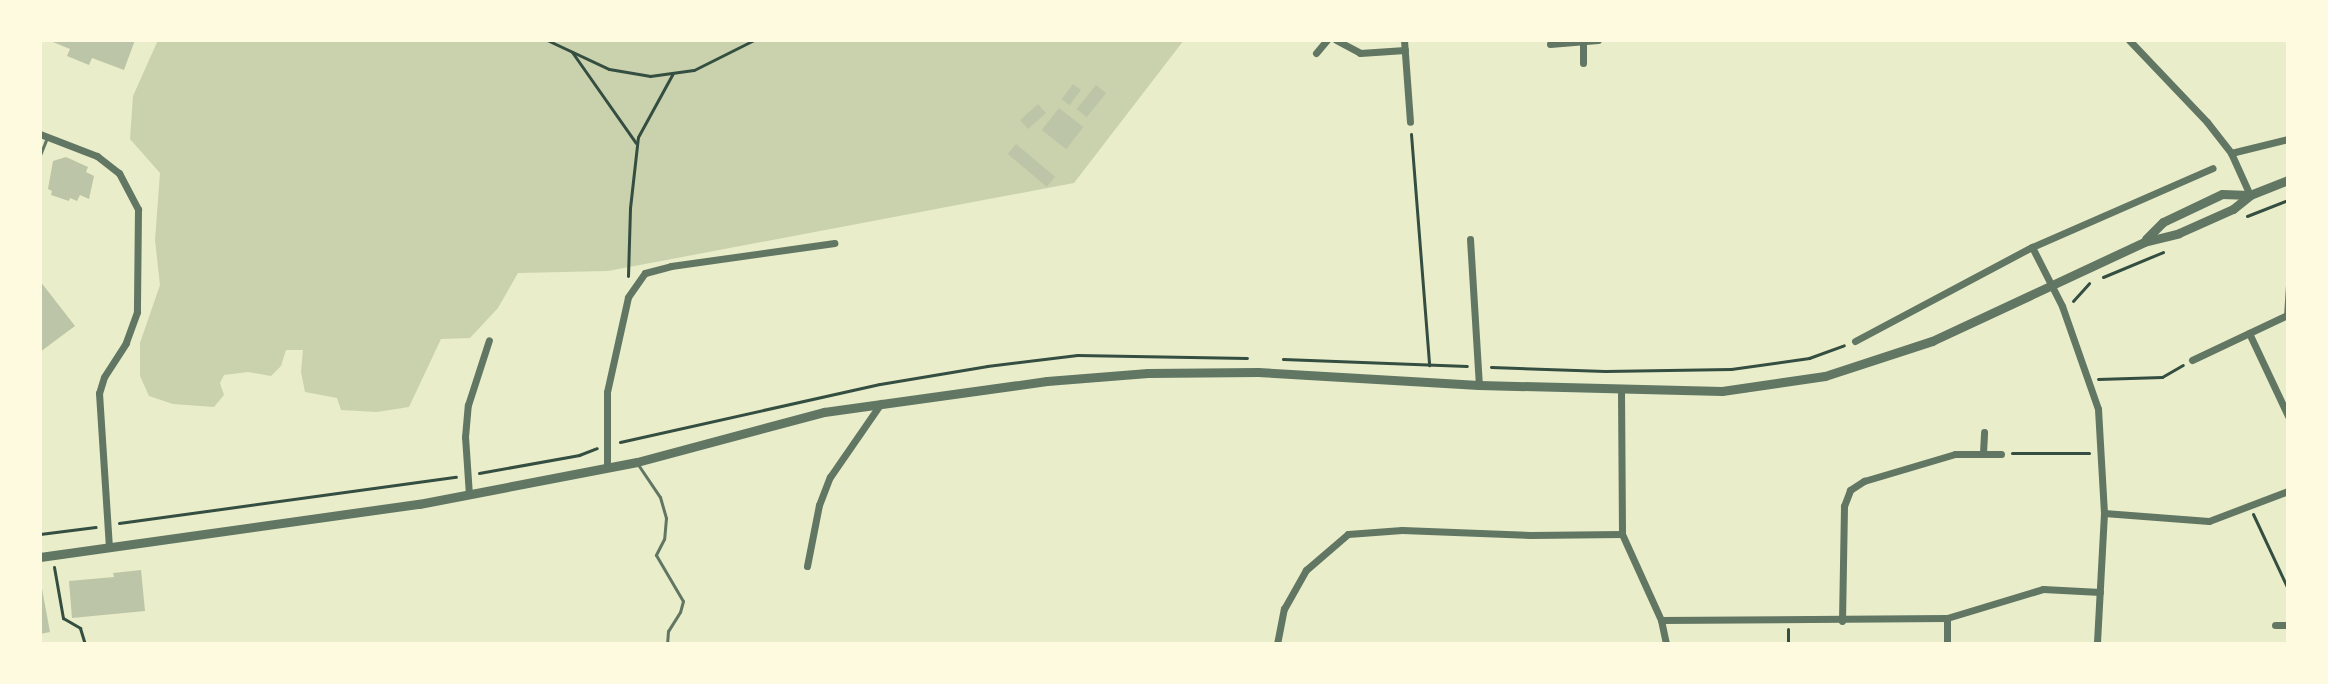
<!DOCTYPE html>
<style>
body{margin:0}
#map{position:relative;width:2328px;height:684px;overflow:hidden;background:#e9edc9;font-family:"Fira Sans Condensed",sans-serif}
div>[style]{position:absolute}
.green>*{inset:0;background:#cad2ad}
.building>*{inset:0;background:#bcc5a7;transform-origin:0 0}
.path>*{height:3px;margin:-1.5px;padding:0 1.5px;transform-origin:1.5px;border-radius:1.5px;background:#344e41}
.service>*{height:3px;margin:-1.5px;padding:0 1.5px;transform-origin:1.5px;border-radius:1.5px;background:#617663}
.minor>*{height:7px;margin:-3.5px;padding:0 3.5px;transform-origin:3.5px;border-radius:3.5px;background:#617663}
.tertiary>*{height:9px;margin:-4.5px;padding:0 4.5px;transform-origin:4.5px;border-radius:4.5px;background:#617663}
span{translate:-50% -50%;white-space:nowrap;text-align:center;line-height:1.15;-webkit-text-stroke:6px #fefae0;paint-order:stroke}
.frame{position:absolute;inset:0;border:42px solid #fefae0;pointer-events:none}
</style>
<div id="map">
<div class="green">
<div style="clip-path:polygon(158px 40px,1184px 40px,1074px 183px,608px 271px,518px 273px,498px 308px,470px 338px,441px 339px,409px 407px,377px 412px,341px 410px,337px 398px,305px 392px,301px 372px,303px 350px,286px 350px,281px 366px,271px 376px,248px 372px,224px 375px,220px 383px,224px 395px,214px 407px,173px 404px,149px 396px,140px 376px,140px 343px,160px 285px,155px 240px,160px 173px,130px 139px,133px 96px)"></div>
</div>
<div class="building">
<div style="clip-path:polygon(48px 40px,135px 40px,124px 70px,92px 58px,89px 65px,67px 56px,70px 49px)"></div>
<div style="left:1073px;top:84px;width:10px;height:19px;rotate:37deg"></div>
<div style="left:1096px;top:85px;width:13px;height:31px;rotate:39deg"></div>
<div style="left:1038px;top:104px;width:12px;height:24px;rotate:48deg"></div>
<div style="left:1059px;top:108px;width:31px;height:28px;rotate:38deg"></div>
<div style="left:1016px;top:144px;width:51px;height:13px;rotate:40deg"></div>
<div style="clip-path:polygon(66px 157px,88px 167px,86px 172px,94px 176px,89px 199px,80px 195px,77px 201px,70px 198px,69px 201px,51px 195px,52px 191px,48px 189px,53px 161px)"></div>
<div style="clip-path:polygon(40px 281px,75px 326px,40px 352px)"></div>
<div style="clip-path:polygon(141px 570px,145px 611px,72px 618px,69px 581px,114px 577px,113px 573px)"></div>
<div style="clip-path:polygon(40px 578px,50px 632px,40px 634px)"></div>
</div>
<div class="path">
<div style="left:547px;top:40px;width:68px;rotate:25.1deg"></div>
<div style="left:609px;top:69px;width:42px;rotate:9.7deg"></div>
<div style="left:650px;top:76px;width:44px;rotate:-7.8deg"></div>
<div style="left:694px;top:70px;width:67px;rotate:-26.6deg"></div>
<div style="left:572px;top:52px;width:111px;rotate:54.9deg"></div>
<div style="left:1411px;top:134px;width:232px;rotate:85.5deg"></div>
<div style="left:2247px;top:216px;width:44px;rotate:-21.3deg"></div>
<div style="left:628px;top:276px;width:68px;rotate:-88.3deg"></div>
<div style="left:630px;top:208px;width:71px;rotate:-83.6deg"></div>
<div style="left:638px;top:137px;width:73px;rotate:-61.3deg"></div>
<div style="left:2103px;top:277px;width:65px;rotate:-22.6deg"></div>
<div style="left:2073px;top:301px;width:24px;rotate:-48deg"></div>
<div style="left:1283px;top:359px;width:184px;rotate:2.2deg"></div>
<div style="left:1491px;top:367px;width:114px;rotate:2deg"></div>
<div style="left:1605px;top:371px;width:126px;rotate:-0.9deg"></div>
<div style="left:1731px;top:369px;width:79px;rotate:-8deg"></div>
<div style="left:1809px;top:358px;width:37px;rotate:-20deg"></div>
<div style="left:2098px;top:379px;width:64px;rotate:-1.8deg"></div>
<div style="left:2162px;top:377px;width:24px;rotate:-30deg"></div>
<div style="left:620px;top:442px;width:266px;rotate:-12.6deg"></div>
<div style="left:880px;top:384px;width:109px;rotate:-9.5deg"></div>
<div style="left:987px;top:366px;width:91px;rotate:-7deg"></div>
<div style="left:1077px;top:355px;width:170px;rotate:1deg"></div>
<div style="left:2012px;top:453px;width:77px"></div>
<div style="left:479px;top:473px;width:102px;rotate:-10.2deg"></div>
<div style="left:579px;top:455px;width:19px;rotate:-21deg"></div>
<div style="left:2253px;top:514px;width:83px;rotate:65deg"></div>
<div style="left:119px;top:523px;width:340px;rotate:-7.8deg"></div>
<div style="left:40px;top:534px;width:56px;rotate:-7.1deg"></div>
<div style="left:54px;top:567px;width:52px;rotate:80deg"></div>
<div style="left:63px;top:618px;width:20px;rotate:30deg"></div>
<div style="left:80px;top:628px;width:17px;rotate:73deg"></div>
<div style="left:1788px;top:629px;width:15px;rotate:90deg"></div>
</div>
<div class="service">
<div style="left:40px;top:155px;width:16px;rotate:-68deg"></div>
<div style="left:2285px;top:316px;width:46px;rotate:-86.3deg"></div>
<div style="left:639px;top:466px;width:37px;rotate:56deg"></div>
<div style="left:660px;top:497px;width:22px;rotate:74deg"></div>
<div style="left:666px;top:518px;width:21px;rotate:95deg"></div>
<div style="left:664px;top:539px;width:18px;rotate:117deg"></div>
<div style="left:656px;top:555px;width:53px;rotate:59.6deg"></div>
<div style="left:683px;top:601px;width:11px;rotate:105deg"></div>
<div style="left:680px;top:612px;width:22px;rotate:122deg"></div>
<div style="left:668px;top:631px;width:13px;rotate:94deg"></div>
</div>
<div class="minor">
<div style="left:1336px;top:40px;width:27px;rotate:28deg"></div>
<div style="left:1360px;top:53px;width:45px;rotate:-3.8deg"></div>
<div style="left:1404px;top:40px;width:82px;rotate:85.8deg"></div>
<div style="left:2129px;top:40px;width:113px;rotate:46.4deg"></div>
<div style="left:2207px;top:122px;width:39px;rotate:52deg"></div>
<div style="left:2231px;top:153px;width:46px;rotate:65.7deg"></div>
<div style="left:1583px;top:42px;width:21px;rotate:90deg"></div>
<div style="left:1550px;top:44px;width:48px;rotate:-4.8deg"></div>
<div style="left:1316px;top:53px;width:17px;rotate:-50deg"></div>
<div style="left:40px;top:134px;width:61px;rotate:21.1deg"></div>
<div style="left:97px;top:156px;width:28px;rotate:38deg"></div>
<div style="left:119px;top:173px;width:41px;rotate:62.2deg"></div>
<div style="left:138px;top:209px;width:103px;rotate:90.6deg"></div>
<div style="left:137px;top:312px;width:33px;rotate:110deg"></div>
<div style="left:126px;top:343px;width:40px;rotate:122.9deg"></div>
<div style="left:104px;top:377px;width:17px;rotate:107deg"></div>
<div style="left:99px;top:393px;width:154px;rotate:86.3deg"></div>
<div style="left:2231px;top:153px;width:59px;rotate:-13.8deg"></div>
<div style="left:1470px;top:239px;width:146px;rotate:86.5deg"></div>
<div style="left:2032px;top:247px;width:66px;rotate:63deg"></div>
<div style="left:2062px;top:306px;width:109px;rotate:70.7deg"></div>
<div style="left:2098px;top:409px;width:104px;rotate:86.7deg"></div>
<div style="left:2104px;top:513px;width:131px;rotate:93.1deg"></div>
<div style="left:2249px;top:333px;width:92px;rotate:64.8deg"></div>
<div style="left:1855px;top:341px;width:200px;rotate:-28deg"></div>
<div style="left:2032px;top:247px;width:197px;rotate:-23.6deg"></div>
<div style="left:2192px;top:360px;width:103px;rotate:-25.3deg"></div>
<div style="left:1621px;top:390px;width:144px;rotate:89.6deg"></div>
<div style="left:1622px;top:534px;width:94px;rotate:65.6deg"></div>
<div style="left:1661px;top:620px;width:25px;rotate:78deg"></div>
<div style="left:1983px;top:453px;width:21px;rotate:-87deg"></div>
<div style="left:607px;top:467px;width:75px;rotate:-90deg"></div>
<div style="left:607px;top:392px;width:97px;rotate:-77.5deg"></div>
<div style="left:628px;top:297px;width:29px;rotate:-55deg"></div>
<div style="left:645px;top:273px;width:27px;rotate:-15deg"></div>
<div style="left:671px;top:266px;width:165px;rotate:-8deg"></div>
<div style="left:469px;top:495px;width:58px;rotate:-93.9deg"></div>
<div style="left:465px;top:437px;width:32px;rotate:-85deg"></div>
<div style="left:468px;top:405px;width:68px;rotate:-72.1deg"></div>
<div style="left:2104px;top:513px;width:105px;rotate:4.4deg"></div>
<div style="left:2209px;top:521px;width:85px;rotate:-20.8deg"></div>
<div style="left:807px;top:566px;width:62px;rotate:-78.9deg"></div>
<div style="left:819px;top:505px;width:30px;rotate:-69deg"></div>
<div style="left:830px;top:477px;width:90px;rotate:-55.4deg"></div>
<div style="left:1661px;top:620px;width:286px;rotate:-0.4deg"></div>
<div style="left:1947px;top:618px;width:100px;rotate:-16.8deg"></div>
<div style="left:2043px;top:589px;width:57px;rotate:3deg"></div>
<div style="left:1842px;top:621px;width:115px;rotate:-89deg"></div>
<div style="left:1844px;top:506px;width:17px;rotate:-69deg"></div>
<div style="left:1850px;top:490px;width:17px;rotate:-33deg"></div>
<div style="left:1864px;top:481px;width:95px;rotate:-16.5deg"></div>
<div style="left:1955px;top:454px;width:46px"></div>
<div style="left:2275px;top:625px;width:13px"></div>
<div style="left:1277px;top:644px;width:36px;rotate:-79deg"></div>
<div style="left:1284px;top:609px;width:45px;rotate:-60.6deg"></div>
<div style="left:1306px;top:570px;width:55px;rotate:-40.6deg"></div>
<div style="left:1348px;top:534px;width:54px;rotate:-4.2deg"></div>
<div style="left:1402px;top:530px;width:128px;rotate:2.2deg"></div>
<div style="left:1530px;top:535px;width:92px;rotate:-0.6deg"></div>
<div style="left:1947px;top:644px;width:26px;rotate:-90deg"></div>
</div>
<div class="tertiary">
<div style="left:2146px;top:239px;width:24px;rotate:-45deg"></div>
<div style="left:2163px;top:222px;width:65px;rotate:-25.4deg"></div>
<div style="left:2222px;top:194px;width:28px;rotate:2deg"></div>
<div style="left:40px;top:557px;width:383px;rotate:-8deg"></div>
<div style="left:419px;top:504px;width:222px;rotate:-10.9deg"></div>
<div style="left:637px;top:462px;width:194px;rotate:-15deg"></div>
<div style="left:824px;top:412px;width:225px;rotate:-7.9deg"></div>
<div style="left:1047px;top:381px;width:101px;rotate:-4.5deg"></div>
<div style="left:1148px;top:373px;width:110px;rotate:-0.5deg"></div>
<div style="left:1258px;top:372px;width:221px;rotate:3.4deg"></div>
<div style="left:1479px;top:385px;width:243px;rotate:1.4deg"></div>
<div style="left:1722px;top:391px;width:104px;rotate:-8.3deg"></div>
<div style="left:1825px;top:376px;width:113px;rotate:-18.1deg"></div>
<div style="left:1932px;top:341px;width:234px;rotate:-25deg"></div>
<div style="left:2144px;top:242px;width:36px;rotate:-14deg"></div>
<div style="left:2179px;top:233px;width:59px;rotate:-24deg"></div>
<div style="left:2233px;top:209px;width:22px;rotate:-39deg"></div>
<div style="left:2250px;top:195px;width:41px;rotate:-21.5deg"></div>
</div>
<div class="frame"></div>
</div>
